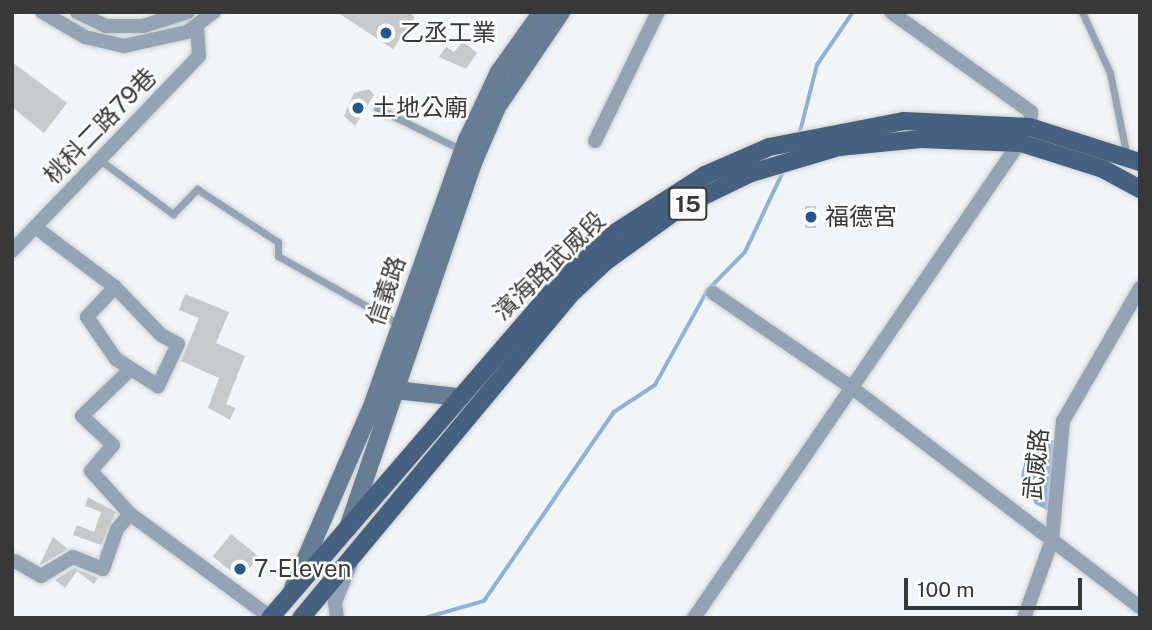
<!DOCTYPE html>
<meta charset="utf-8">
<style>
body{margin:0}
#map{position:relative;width:1152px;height:630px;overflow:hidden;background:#f2f5f7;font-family:"Public Sans","Noto Sans TC",sans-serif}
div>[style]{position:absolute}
.water>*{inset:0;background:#8fb2da}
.stream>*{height:3.5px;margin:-1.75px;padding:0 1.75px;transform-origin:1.75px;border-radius:1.75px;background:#8fb2da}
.building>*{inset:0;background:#c7c9cb;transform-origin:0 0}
.roads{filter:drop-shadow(0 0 2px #cdcfd1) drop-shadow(0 0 2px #cdcfd1)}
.lane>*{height:7px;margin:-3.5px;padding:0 3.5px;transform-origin:3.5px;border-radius:3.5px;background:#94a4b5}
.street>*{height:14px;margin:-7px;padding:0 7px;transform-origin:7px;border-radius:7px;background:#94a4b5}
.secondary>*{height:18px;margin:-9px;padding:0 9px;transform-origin:9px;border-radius:9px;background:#667d96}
.primary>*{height:18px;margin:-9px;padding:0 9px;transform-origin:9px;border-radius:9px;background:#46617f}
.dots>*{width:19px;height:19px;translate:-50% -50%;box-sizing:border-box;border:4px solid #fff;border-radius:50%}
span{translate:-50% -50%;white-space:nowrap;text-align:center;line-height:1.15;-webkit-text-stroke:5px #fff;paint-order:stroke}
.shield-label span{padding:2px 5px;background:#fff;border:2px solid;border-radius:5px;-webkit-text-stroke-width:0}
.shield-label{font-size:23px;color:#383839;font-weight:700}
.poi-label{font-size:24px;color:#383839}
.left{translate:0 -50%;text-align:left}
.street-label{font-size:24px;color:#383839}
.frame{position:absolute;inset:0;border:14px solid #383839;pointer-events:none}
.scale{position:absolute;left:904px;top:578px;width:178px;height:32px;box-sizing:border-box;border:4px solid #383839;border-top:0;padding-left:9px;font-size:21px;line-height:24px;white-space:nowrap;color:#383839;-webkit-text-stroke:5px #fff;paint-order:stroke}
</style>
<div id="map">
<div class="water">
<div style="clip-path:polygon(1041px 437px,1056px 441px,1049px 511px,1035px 504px,1021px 476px,1026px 456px)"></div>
</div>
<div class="stream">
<div style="left:799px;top:136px;width:73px;rotate:-75.8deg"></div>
<div style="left:817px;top:65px;width:64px;rotate:-55.8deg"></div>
<div style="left:425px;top:618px;width:61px;rotate:-16.1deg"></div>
<div style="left:484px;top:601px;width:229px;rotate:-55.5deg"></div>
<div style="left:614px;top:412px;width:49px;rotate:-33.4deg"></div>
<div style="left:655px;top:385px;width:107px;rotate:-61deg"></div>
<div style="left:707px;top:291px;width:54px;rotate:-45.7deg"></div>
<div style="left:745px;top:252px;width:86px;rotate:-64.6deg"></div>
</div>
<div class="building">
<div style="clip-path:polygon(337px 12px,408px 12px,415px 17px,393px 49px)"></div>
<div style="clip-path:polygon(463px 41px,477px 53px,466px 69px,439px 57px,446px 47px,454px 52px)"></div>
<div style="clip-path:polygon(12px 62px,67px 103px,44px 133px,12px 107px)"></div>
<div style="clip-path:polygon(369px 89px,374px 95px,355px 126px,344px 116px,354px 93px)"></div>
<div style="left:805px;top:206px;width:11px;height:22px"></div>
<div style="clip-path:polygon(185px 294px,229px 312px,216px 343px,245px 356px,226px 404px,235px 408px,230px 420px,208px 408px,219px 378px,181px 361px,199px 318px,179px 310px)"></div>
<div style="clip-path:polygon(88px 497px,116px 512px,101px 545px,73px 535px,77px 525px,94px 532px,101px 512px,85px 506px)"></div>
<div style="left:231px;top:534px;width:36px;height:29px;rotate:39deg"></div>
<div style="clip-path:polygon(53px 537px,68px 549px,41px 565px,40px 564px)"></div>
<div style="clip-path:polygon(74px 568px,98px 578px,94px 584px,77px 571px,65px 588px,55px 580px)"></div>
</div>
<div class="roads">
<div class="lane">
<div style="left:1082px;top:12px;width:67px;rotate:65.3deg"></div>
<div style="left:1110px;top:73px;width:86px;rotate:78.6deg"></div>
<div style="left:377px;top:108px;width:97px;rotate:26.3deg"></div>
<div style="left:100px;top:160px;width:91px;rotate:36.5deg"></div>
<div style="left:173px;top:214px;width:35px;rotate:-46deg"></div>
<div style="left:197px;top:189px;width:97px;rotate:33.2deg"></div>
<div style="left:278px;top:242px;width:14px;rotate:90deg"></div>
<div style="left:278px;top:256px;width:140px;rotate:29.5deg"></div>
</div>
<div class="street">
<div style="left:42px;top:12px;width:50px;rotate:30.2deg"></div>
<div style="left:85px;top:37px;width:40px;rotate:13deg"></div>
<div style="left:124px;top:46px;width:65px;rotate:-12.5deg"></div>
<div style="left:187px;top:32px;width:34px;rotate:-37deg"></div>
<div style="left:77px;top:12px;width:32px;rotate:26deg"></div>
<div style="left:106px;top:26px;width:37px"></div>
<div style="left:143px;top:26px;width:47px;rotate:-17.3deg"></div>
<div style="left:595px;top:141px;width:144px;rotate:-64deg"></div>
<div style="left:35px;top:227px;width:100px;rotate:36.9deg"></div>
<div style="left:115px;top:287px;width:66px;rotate:46.2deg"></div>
<div style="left:161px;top:335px;width:19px;rotate:28deg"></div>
<div style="left:178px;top:344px;width:47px;rotate:115.5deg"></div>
<div style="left:158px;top:386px;width:50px;rotate:-147.3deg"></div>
<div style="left:116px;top:359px;width:51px;rotate:-124.6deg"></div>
<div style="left:87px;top:317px;width:41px;rotate:-47deg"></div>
<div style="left:12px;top:251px;width:270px;rotate:-46.2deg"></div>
<div style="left:199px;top:56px;width:31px;rotate:-94deg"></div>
<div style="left:713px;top:293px;width:167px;rotate:34.3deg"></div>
<div style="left:851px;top:387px;width:363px;rotate:37.3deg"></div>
<div style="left:130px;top:514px;width:174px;rotate:36.3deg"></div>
<div style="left:15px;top:561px;width:30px;rotate:30deg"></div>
<div style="left:41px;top:576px;width:37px;rotate:-31deg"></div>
<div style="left:73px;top:557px;width:32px;rotate:22deg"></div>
<div style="left:103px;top:569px;width:42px;rotate:-70.7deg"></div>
<div style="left:117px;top:529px;width:20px;rotate:-49deg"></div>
<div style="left:130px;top:514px;width:58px;rotate:-132.2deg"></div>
<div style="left:91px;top:471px;width:34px;rotate:-50deg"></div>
<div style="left:113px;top:445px;width:42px;rotate:-136.9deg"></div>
<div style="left:82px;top:416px;width:66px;rotate:-43.8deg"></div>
<div style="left:337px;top:618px;width:16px;rotate:-97deg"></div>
<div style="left:335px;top:602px;width:42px;rotate:-67.7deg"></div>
<div style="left:694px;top:618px;width:595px;rotate:-55.62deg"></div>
<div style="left:1030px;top:127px;width:15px;rotate:-86deg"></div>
<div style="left:1031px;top:112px;width:172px;rotate:-144.5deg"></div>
<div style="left:1024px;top:618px;width:83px;rotate:-70.3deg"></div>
<div style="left:1052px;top:540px;width:120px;rotate:-84.7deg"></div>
<div style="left:1063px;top:421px;width:154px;rotate:-59.9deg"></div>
</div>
<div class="secondary">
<div style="left:395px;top:390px;width:62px;rotate:6.4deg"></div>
<div style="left:348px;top:528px;width:386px;rotate:-71.1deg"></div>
<div style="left:473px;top:163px;width:61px;rotate:-66.8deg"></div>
<div style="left:497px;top:107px;width:115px;rotate:-56deg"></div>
<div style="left:293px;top:588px;width:195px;rotate:-66.5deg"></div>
<div style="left:371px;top:409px;width:286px;rotate:-70.4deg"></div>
<div style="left:467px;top:140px;width:75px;rotate:-64.8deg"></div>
<div style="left:499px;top:72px;width:74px;rotate:-54.4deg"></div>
</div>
<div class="primary">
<div style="left:270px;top:618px;width:440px;rotate:-49.2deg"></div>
<div style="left:557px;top:285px;width:79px;rotate:-41.9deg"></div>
<div style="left:616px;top:232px;width:106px;rotate:-32.6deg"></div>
<div style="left:705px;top:175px;width:70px;rotate:-23.6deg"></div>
<div style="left:769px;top:147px;width:137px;rotate:-10.9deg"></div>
<div style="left:904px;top:121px;width:126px;rotate:2.7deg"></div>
<div style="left:1030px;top:127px;width:115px;rotate:17.7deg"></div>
<div style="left:301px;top:618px;width:423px;rotate:-50.2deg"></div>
<div style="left:572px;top:293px;width:45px;rotate:-43.2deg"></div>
<div style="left:605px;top:262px;width:94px;rotate:-35.9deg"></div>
<div style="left:681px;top:207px;width:78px;rotate:-25.9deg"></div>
<div style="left:751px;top:173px;width:92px;rotate:-16.5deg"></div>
<div style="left:839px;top:147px;width:82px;rotate:-5.6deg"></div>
<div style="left:921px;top:139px;width:100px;rotate:2.3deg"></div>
<div style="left:1021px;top:143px;width:86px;rotate:17.6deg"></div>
<div style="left:1103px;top:169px;width:42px;rotate:28.4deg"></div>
</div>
</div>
<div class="dots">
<div style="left:386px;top:33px;background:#225991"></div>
<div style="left:358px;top:108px;background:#225991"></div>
<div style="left:811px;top:217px;background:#225991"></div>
<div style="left:240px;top:569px;background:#225991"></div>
</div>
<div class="shield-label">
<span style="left:688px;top:204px">15</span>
</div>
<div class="poi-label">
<span class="left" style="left:400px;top:33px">乙丞工業</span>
<span class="left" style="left:372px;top:108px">土地公廟</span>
<span class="left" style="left:825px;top:217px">福德宮</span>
<span class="left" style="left:254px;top:569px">7-Eleven</span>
</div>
<div class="street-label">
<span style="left:100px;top:126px;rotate:-46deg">桃科二路79巷</span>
<span style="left:549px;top:266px;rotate:-44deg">濱海路武威段</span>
<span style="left:386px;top:291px;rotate:-71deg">信義路</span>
<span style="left:1036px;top:464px;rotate:-84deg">武威路</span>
</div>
<div class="frame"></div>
<div class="scale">100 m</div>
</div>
